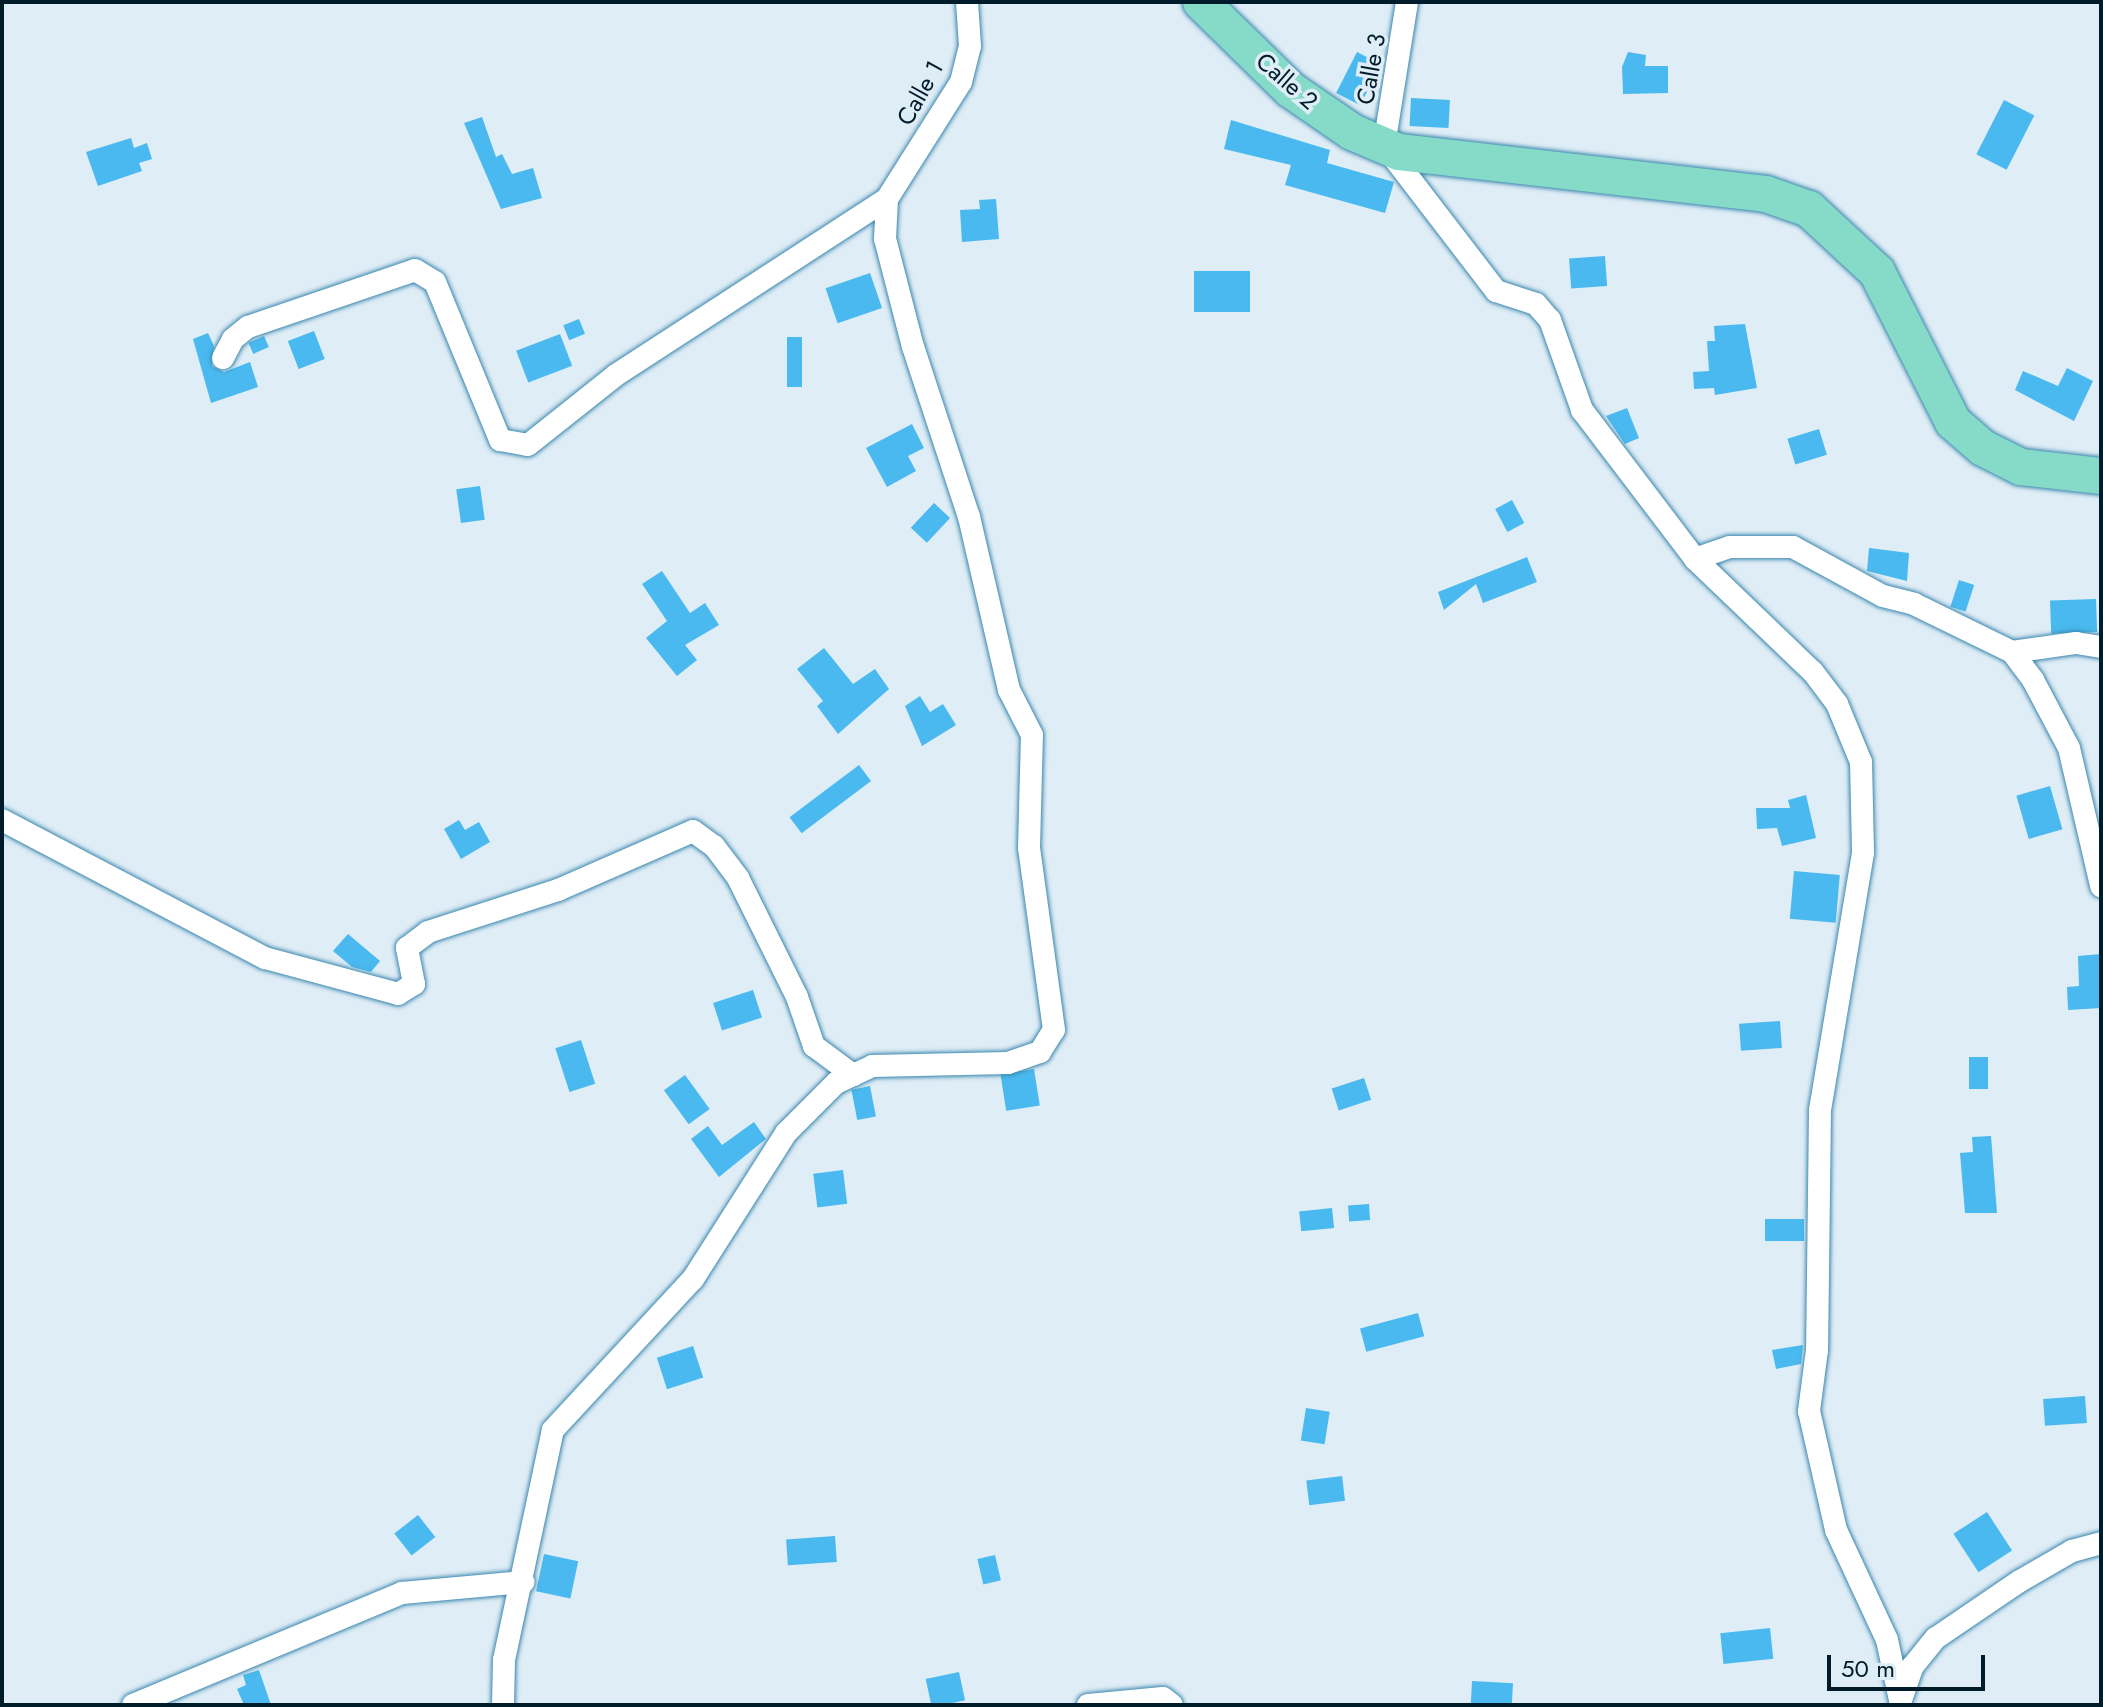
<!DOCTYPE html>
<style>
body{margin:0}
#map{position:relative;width:2103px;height:1707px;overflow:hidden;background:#dfedf6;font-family:Jost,sans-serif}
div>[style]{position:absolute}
.building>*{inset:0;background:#49b9ef;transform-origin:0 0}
.roads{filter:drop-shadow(0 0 2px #3a87ae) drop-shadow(0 0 2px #3a87ae)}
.minor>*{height:22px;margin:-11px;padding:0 11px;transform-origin:11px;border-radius:11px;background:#fff}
.primary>*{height:36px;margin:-18px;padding:0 18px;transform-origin:18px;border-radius:18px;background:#86dbc8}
span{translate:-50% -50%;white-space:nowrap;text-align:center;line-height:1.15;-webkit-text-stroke:7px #dfedf6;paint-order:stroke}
.street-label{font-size:24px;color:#001c2b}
.frame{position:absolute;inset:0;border:4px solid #001c2b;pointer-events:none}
.scale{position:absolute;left:1827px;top:1655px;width:158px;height:36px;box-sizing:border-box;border:4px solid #001c2b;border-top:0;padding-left:10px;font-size:24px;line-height:28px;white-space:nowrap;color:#001c2b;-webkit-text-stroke:6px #dfedf6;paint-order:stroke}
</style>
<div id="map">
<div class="building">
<div style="left:1357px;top:52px;width:27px;height:46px;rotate:27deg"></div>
<div style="clip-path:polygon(1628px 52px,1646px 55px,1645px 66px,1668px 66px,1668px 93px,1623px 94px,1622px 67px)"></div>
<div style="left:1411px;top:98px;width:39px;height:28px;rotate:3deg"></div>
<div style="left:2004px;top:100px;width:34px;height:61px;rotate:27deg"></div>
<div style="clip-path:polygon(482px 117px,496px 157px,502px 154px,512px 174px,533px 168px,542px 198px,501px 209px,464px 123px)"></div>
<div style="clip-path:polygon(1231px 120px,1330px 150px,1327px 163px,1394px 182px,1385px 213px,1285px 185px,1291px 165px,1224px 149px)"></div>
<div style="clip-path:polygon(131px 138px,134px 148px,147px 143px,152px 159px,139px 163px,142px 171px,98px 186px,86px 152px)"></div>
<div style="clip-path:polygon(996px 199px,999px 239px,962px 242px,960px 210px,980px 209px,979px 200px)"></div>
<div style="left:1605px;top:256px;width:30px;height:36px;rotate:86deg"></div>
<div style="left:1194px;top:271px;width:56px;height:41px"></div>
<div style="left:870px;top:273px;width:37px;height:47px;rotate:71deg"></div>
<div style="left:579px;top:319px;width:16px;height:17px;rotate:68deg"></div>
<div style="clip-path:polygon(1745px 324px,1757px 388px,1715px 395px,1714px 388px,1694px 389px,1693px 372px,1709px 371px,1707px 341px,1715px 341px,1714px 326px)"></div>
<div style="left:314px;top:331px;width:30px;height:28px;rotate:69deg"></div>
<div style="clip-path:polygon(208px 333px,214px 346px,212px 366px,224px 372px,250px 362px,258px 387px,211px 403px,193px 339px)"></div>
<div style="left:560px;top:334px;width:34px;height:47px;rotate:69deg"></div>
<div style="left:264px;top:336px;width:12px;height:17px;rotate:66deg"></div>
<div style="left:787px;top:337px;width:15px;height:50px"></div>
<div style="clip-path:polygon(2067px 368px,2093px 381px,2074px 421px,2015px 390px,2023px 371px,2058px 386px)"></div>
<div style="clip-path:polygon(1627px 408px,1639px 438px,1625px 444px,1606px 416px)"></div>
<div style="clip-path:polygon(912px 424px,924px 448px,908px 456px,916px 471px,887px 487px,866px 448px)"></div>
<div style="left:1819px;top:429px;width:27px;height:33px;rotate:73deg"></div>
<div style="left:480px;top:486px;width:34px;height:24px;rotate:82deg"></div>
<div style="left:1512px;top:500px;width:26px;height:19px;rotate:62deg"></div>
<div style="left:934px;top:503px;width:22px;height:34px;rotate:43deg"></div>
<div style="clip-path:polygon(1869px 548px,1909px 553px,1907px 581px,1867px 571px)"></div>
<div style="clip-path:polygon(1527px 557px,1537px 582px,1483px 603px,1476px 584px,1444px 610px,1438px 592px)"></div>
<div style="clip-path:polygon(662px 571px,690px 613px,705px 603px,719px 625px,685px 645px,697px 660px,677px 676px,646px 638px,667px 621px,642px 584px)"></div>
<div style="left:1959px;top:580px;width:16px;height:28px;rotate:18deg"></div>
<div style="left:2096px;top:599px;width:33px;height:46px;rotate:88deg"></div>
<div style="clip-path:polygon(824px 648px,853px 684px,875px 669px,889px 689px,838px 734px,817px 706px,823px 701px,797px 669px)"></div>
<div style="clip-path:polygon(920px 696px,930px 712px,943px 704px,956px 725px,922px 746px,905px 706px)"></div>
<div style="left:859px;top:765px;width:20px;height:87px;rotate:53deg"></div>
<div style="left:2050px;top:786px;width:45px;height:35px;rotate:74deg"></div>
<div style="clip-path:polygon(1806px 795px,1816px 838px,1782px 846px,1777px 828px,1757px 829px,1756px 808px,1790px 808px,1788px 800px)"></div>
<div style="clip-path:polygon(459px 820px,465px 830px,479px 822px,490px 842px,461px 859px,444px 829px)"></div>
<div style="left:1794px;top:871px;width:46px;height:48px;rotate:5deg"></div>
<div style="clip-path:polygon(348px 934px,380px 961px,371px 972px,352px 967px,333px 951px)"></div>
<div style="clip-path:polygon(2101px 954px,2101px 1008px,2068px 1010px,2067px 987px,2079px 986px,2078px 956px)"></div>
<div style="left:753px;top:990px;width:29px;height:42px;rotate:72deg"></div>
<div style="left:1780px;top:1021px;width:27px;height:41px;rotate:86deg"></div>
<div style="left:581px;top:1040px;width:46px;height:27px;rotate:72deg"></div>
<div style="left:1969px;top:1057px;width:19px;height:32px"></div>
<div style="left:1034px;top:1069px;width:37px;height:34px;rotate:81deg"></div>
<div style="left:685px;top:1075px;width:42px;height:26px;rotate:54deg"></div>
<div style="left:1364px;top:1078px;width:23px;height:34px;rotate:72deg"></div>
<div style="left:870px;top:1086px;width:31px;height:19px;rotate:79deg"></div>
<div style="clip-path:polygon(754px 1122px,766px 1139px,719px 1177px,691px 1139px,708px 1126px,722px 1145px)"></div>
<div style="clip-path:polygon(1991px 1136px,1997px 1213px,1965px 1213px,1960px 1153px,1973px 1152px,1972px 1137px)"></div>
<div style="left:843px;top:1170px;width:34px;height:30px;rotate:83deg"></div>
<div style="left:1369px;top:1204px;width:16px;height:21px;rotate:86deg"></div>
<div style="left:1332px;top:1208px;width:20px;height:33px;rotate:84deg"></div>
<div style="left:1804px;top:1219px;width:22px;height:39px;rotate:90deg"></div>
<div style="left:1418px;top:1313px;width:24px;height:60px;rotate:75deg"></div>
<div style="clip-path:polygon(1803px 1345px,1801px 1364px,1776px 1369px,1772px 1350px)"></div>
<div style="left:693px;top:1346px;width:33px;height:38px;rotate:72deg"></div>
<div style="left:2085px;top:1396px;width:27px;height:42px;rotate:86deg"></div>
<div style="left:1306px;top:1408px;width:24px;height:33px;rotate:9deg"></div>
<div style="left:1342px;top:1476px;width:25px;height:36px;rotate:83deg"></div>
<div style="left:1987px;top:1512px;width:46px;height:40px;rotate:57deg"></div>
<div style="left:418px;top:1515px;width:28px;height:30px;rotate:52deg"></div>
<div style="left:835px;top:1536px;width:26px;height:49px;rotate:86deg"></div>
<div style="left:544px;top:1554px;width:35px;height:38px;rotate:12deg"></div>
<div style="left:995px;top:1555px;width:26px;height:18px;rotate:77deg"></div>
<div style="left:1770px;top:1628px;width:31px;height:50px;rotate:84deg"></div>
<div style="clip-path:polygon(259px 1670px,271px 1705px,244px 1705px,237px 1689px,246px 1685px,243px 1675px)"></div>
<div style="left:959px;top:1672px;width:29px;height:34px;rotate:78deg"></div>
<div style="left:1472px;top:1681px;width:41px;height:24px;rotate:3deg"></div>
</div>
<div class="roads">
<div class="minor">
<div style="left:1407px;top:2px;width:145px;rotate:99.1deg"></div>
<div style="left:1384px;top:145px;width:184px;rotate:52.5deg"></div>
<div style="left:1496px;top:291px;width:42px;rotate:18deg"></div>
<div style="left:1536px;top:304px;width:21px;rotate:49deg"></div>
<div style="left:1550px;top:320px;width:96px;rotate:70.4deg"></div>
<div style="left:1582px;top:410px;width:187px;rotate:52.8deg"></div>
<div style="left:1695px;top:559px;width:163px;rotate:43.8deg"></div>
<div style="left:1813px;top:672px;width:40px;rotate:53deg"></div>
<div style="left:1837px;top:704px;width:63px;rotate:67.5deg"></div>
<div style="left:1861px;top:762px;width:91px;rotate:88.7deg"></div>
<div style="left:1863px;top:853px;width:261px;rotate:99.5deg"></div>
<div style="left:1820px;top:1110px;width:240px;rotate:90.7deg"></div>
<div style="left:1817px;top:1350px;width:62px;rotate:97.5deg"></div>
<div style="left:1809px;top:1411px;width:122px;rotate:77.2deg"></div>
<div style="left:1836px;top:1530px;width:121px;rotate:65.1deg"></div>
<div style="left:1887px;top:1640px;width:61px;rotate:77.8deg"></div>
<div style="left:223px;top:358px;width:21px;rotate:-62deg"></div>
<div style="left:233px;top:339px;width:19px;rotate:-39deg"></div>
<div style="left:248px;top:327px;width:176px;rotate:-18.8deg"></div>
<div style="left:415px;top:270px;width:23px;rotate:31deg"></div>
<div style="left:435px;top:282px;width:171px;rotate:67.6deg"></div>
<div style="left:500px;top:440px;width:28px;rotate:10deg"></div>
<div style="left:528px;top:445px;width:112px;rotate:-38.5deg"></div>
<div style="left:616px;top:375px;width:323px;rotate:-33deg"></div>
<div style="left:887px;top:199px;width:138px;rotate:-57.7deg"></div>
<div style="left:961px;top:82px;width:37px;rotate:-76deg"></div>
<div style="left:970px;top:46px;width:44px;rotate:-93.9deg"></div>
<div style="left:1695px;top:559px;width:37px;rotate:-19deg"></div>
<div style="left:1730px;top:547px;width:63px"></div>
<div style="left:1793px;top:547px;width:102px;rotate:28.6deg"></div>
<div style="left:1883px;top:596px;width:32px;rotate:14deg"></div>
<div style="left:1914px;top:604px;width:109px;rotate:26.1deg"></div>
<div style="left:2012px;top:652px;width:35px;rotate:53deg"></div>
<div style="left:2033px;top:680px;width:77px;rotate:62.1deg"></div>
<div style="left:2069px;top:748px;width:142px;rotate:76.9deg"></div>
<div style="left:2012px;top:652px;width:65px;rotate:-8deg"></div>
<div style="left:2076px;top:643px;width:25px;rotate:9deg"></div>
<div style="left:2px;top:820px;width:297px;rotate:27.7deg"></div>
<div style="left:265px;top:958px;width:138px;rotate:15.1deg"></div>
<div style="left:398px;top:994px;width:19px;rotate:-32deg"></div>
<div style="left:414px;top:984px;width:37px;rotate:-101deg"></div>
<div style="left:407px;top:948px;width:26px;rotate:-37deg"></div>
<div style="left:428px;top:932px;width:137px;rotate:-17.9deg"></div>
<div style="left:558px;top:890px;width:147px;rotate:-23.6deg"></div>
<div style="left:693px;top:831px;width:26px;rotate:36deg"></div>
<div style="left:714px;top:846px;width:40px;rotate:53deg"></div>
<div style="left:738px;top:878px;width:133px;rotate:63.6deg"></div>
<div style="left:797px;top:997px;width:52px;rotate:70.9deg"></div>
<div style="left:814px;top:1046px;width:49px;rotate:36.6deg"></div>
<div style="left:1900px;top:1703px;width:39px;rotate:-71deg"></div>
<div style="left:1913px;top:1666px;width:36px;rotate:-51deg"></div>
<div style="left:1936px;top:1638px;width:102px;rotate:-34.2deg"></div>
<div style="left:2020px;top:1581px;width:60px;rotate:-30deg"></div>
<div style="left:2072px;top:1551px;width:30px;rotate:-15deg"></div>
<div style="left:133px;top:1705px;width:291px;rotate:-22.6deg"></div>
<div style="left:402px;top:1593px;width:122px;rotate:-5.2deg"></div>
<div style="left:503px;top:1705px;width:45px;rotate:-88.7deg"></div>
<div style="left:504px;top:1660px;width:235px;rotate:-78deg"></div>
<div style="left:553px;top:1430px;width:206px;rotate:-47.2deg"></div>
<div style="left:693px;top:1279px;width:173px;rotate:-57.5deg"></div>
<div style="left:786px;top:1133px;width:71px;rotate:-45deg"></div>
<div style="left:836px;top:1083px;width:40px;rotate:-25deg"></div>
<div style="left:872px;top:1066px;width:136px;rotate:-1.3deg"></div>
<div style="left:1008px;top:1063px;width:34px;rotate:-19deg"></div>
<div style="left:1040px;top:1052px;width:26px;rotate:-58deg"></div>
<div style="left:1054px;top:1030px;width:184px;rotate:-97.8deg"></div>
<div style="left:1029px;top:848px;width:113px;rotate:-88.5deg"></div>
<div style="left:1032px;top:735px;width:51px;rotate:-117.1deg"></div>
<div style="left:1009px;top:690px;width:178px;rotate:-103deg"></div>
<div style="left:969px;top:517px;width:179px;rotate:-108.2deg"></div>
<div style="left:913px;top:347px;width:112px;rotate:-104.5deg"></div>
<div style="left:885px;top:239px;width:40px;rotate:-87.1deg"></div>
<div style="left:1088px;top:1705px;width:75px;rotate:-5.3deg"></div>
<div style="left:1163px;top:1698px;width:11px;rotate:38deg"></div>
</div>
<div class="primary">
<div style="left:1201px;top:2px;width:126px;rotate:44.4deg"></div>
<div style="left:1291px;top:90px;width:74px;rotate:34.5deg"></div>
<div style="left:1352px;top:132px;width:51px;rotate:23.1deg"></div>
<div style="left:1399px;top:152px;width:369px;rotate:6.5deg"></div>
<div style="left:1766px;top:194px;width:46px;rotate:19.2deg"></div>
<div style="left:1809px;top:209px;width:93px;rotate:42.8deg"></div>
<div style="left:1877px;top:272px;width:168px;rotate:63.1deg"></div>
<div style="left:1953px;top:422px;width:40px;rotate:41deg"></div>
<div style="left:1983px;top:448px;width:42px;rotate:26.6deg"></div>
<div style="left:2021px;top:467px;width:81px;rotate:6.4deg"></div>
</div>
</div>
<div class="street-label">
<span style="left:1371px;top:69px;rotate:-80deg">Calle 3</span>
<span style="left:1287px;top:81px;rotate:41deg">Calle 2</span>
<span style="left:920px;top:93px;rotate:-61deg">Calle 1</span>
</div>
<div class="frame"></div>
<div class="scale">50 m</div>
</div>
